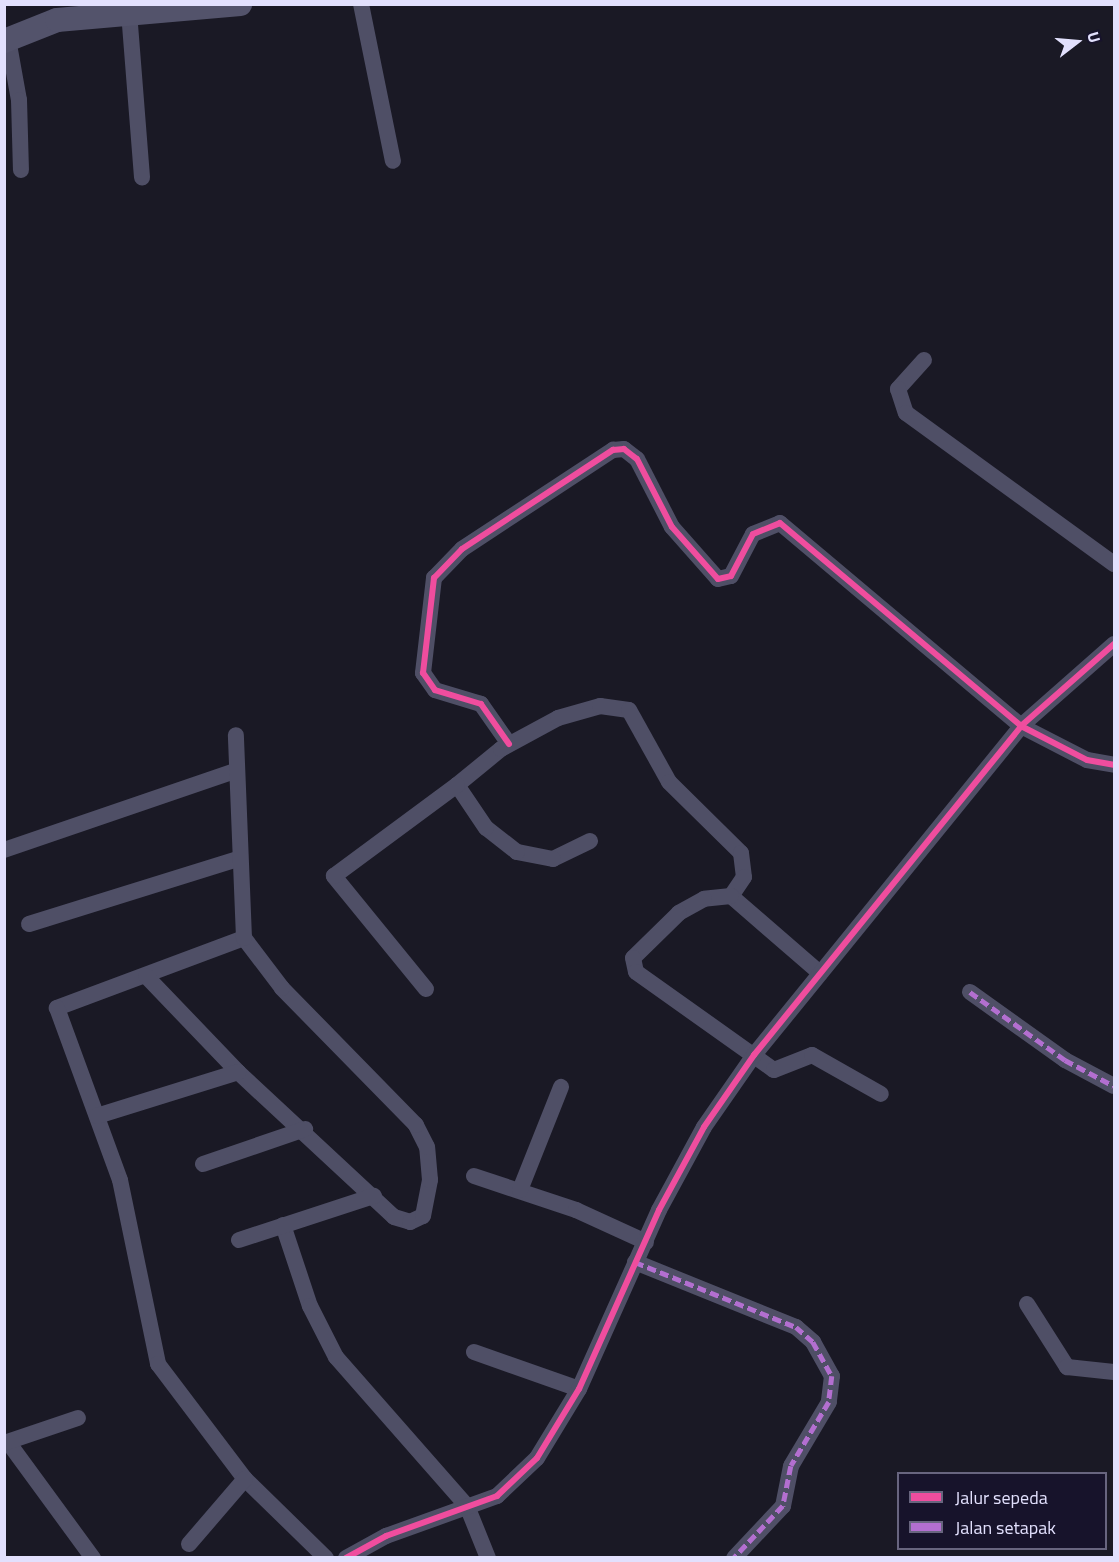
<!DOCTYPE html>
<style>
body{margin:0}
#map{position:relative;width:1119px;height:1562px;overflow:hidden;background:#1a1925;font-family:"Titillium Web",sans-serif}
div>[style]{position:absolute}
.street>*{height:16px;margin:-8px;padding:0 8px;transform-origin:8px;border-radius:8px;background:#4f4f66}
.secondary>*{height:24px;margin:-12px;padding:0 12px;transform-origin:12px;border-radius:12px;background:#53536b}
.quiet>*{height:4.5px;margin-top:-2.25px;transform-origin:0;background:repeating-linear-gradient(90deg,#b36fd0 0 9px,transparent 0 13.5px)}
.cycleway>*{height:6px;margin:-3px;padding:0 3px;transform-origin:3px;border-radius:3px;background:#ef4d9e}
span{translate:-50% -50%;white-space:nowrap;text-align:center;line-height:1.15;-webkit-text-stroke:4.5px #17132b;paint-order:stroke}
.frame{position:absolute;inset:0;border:6px solid #e2e0fd;pointer-events:none}
.legend{position:absolute;left:897px;top:1472px;width:210px;height:78px;box-sizing:border-box;background:#17132b;border:2px solid #68657f;margin:0;padding:8px 10px;list-style:none;font-size:18px;color:#e2e0fd}
.legend li{display:flex;align-items:center;gap:12px;height:30px}
.legend b{width:30px;border:2px solid #68657f}
.north{position:absolute;left:1047px;top:12px;width:60px;height:60px;-webkit-text-stroke:4px #17132b;paint-order:stroke;rotate:74deg;font-size:16px;font-weight:700;line-height:24px;text-align:center;color:#e2e0fd}
.north::after{content:'';display:block;margin:auto;width:21px;height:27px;background:#e2e0fd;clip-path:polygon(50% 0,100% 100%,50% 72%,0 100%)}
</style>
<div id="map">
<div class="street">
<div style="left:361px;top:4px;width:160px;rotate:78.5deg"></div>
<div style="left:129px;top:12px;width:166px;rotate:85.5deg"></div>
<div style="left:8px;top:39px;width:62px;rotate:79.8deg"></div>
<div style="left:19px;top:100px;width:70px;rotate:88.4deg"></div>
<div style="left:924px;top:360px;width:39px;rotate:132deg"></div>
<div style="left:898px;top:389px;width:25px;rotate:72deg"></div>
<div style="left:906px;top:413px;width:257px;rotate:36deg"></div>
<div style="left:509px;top:744px;width:49px;rotate:-125deg"></div>
<div style="left:481px;top:704px;width:48px;rotate:-163.1deg"></div>
<div style="left:435px;top:690px;width:21px;rotate:-125deg"></div>
<div style="left:423px;top:673px;width:96px;rotate:-83.4deg"></div>
<div style="left:434px;top:578px;width:40px;rotate:-46deg"></div>
<div style="left:462px;top:549px;width:181px;rotate:-33.3deg"></div>
<div style="left:613px;top:450px;width:11px;rotate:-5deg"></div>
<div style="left:624px;top:449px;width:16px;rotate:38deg"></div>
<div style="left:637px;top:459px;width:76px;rotate:62.8deg"></div>
<div style="left:672px;top:527px;width:69px;rotate:48.5deg"></div>
<div style="left:718px;top:579px;width:13px;rotate:-13deg"></div>
<div style="left:731px;top:576px;width:47px;rotate:-62.4deg"></div>
<div style="left:753px;top:534px;width:29px;rotate:-22deg"></div>
<div style="left:780px;top:523px;width:315px;rotate:40.1deg"></div>
<div style="left:1021px;top:726px;width:74px;rotate:27.3deg"></div>
<div style="left:1087px;top:760px;width:27px;rotate:10deg"></div>
<div style="left:590px;top:841px;width:41px;rotate:154.1deg"></div>
<div style="left:553px;top:859px;width:37px;rotate:-169deg"></div>
<div style="left:517px;top:852px;width:39px;rotate:-142deg"></div>
<div style="left:486px;top:828px;width:52px;rotate:-124deg"></div>
<div style="left:457px;top:785px;width:57px;rotate:-39.3deg"></div>
<div style="left:501px;top:749px;width:65px;rotate:-28.5deg"></div>
<div style="left:558px;top:718px;width:44px;rotate:-15.9deg"></div>
<div style="left:600px;top:706px;width:29px;rotate:8deg"></div>
<div style="left:629px;top:710px;width:82px;rotate:60.9deg"></div>
<div style="left:669px;top:782px;width:101px;rotate:44.6deg"></div>
<div style="left:741px;top:853px;width:24px;rotate:83deg"></div>
<div style="left:744px;top:877px;width:23px;rotate:124deg"></div>
<div style="left:731px;top:896px;width:118px;rotate:40.9deg"></div>
<div style="left:4px;top:850px;width:244px;rotate:-18.9deg"></div>
<div style="left:731px;top:896px;width:27px;rotate:174deg"></div>
<div style="left:704px;top:899px;width:29px;rotate:151deg"></div>
<div style="left:679px;top:913px;width:64px;rotate:135.6deg"></div>
<div style="left:633px;top:958px;width:14px;rotate:78deg"></div>
<div style="left:636px;top:972px;width:169px;rotate:35.4deg"></div>
<div style="left:774px;top:1070px;width:41px;rotate:-21.5deg"></div>
<div style="left:812px;top:1055px;width:79px;rotate:29.5deg"></div>
<div style="left:29px;top:924px;width:219px;rotate:-17.3deg"></div>
<div style="left:244px;top:938px;width:200px;rotate:159.5deg"></div>
<div style="left:57px;top:1008px;width:183px;rotate:69.9deg"></div>
<div style="left:120px;top:1180px;width:188px;rotate:78.3deg"></div>
<div style="left:158px;top:1364px;width:144px;rotate:52.9deg"></div>
<div style="left:245px;top:1479px;width:113px;rotate:44.3deg"></div>
<div style="left:146px;top:976px;width:133px;rotate:46.2deg"></div>
<div style="left:238px;top:1072px;width:213px;rotate:42.9deg"></div>
<div style="left:394px;top:1217px;width:17px;rotate:17deg"></div>
<div style="left:410px;top:1222px;width:14px;rotate:-25deg"></div>
<div style="left:423px;top:1216px;width:37px;rotate:-79deg"></div>
<div style="left:430px;top:1180px;width:33px;rotate:-95deg"></div>
<div style="left:427px;top:1147px;width:25px;rotate:-117deg"></div>
<div style="left:416px;top:1125px;width:192px;rotate:-134.4deg"></div>
<div style="left:282px;top:988px;width:63px;rotate:-127.2deg"></div>
<div style="left:244px;top:938px;width:203px;rotate:-92.3deg"></div>
<div style="left:426px;top:989px;width:146px;rotate:-129.2deg"></div>
<div style="left:334px;top:876px;width:153px;rotate:-36.5deg"></div>
<div style="left:970px;top:992px;width:117px;rotate:35.6deg"></div>
<div style="left:1065px;top:1060px;width:55px;rotate:28deg"></div>
<div style="left:97px;top:1116px;width:148px;rotate:-17.3deg"></div>
<div style="left:203px;top:1164px;width:108px;rotate:-18.9deg"></div>
<div style="left:474px;top:1176px;width:108px;rotate:18.4deg"></div>
<div style="left:576px;top:1210px;width:77px;rotate:24.6deg"></div>
<div style="left:520px;top:1190px;width:111px;rotate:-68.3deg"></div>
<div style="left:283px;top:1225px;width:85px;rotate:71.6deg"></div>
<div style="left:310px;top:1306px;width:57px;rotate:63deg"></div>
<div style="left:336px;top:1357px;width:198px;rotate:48.7deg"></div>
<div style="left:467px;top:1506px;width:56px;rotate:68deg"></div>
<div style="left:239px;top:1240px;width:142px;rotate:-18.1deg"></div>
<div style="left:635px;top:1262px;width:174px;rotate:22deg"></div>
<div style="left:796px;top:1327px;width:23px;rotate:41deg"></div>
<div style="left:813px;top:1342px;width:39px;rotate:61deg"></div>
<div style="left:832px;top:1376px;width:26px;rotate:97deg"></div>
<div style="left:829px;top:1402px;width:74px;rotate:120.7deg"></div>
<div style="left:791px;top:1466px;width:41px;rotate:101.3deg"></div>
<div style="left:783px;top:1506px;width:71px;rotate:133.3deg"></div>
<div style="left:1027px;top:1304px;width:75px;rotate:57.6deg"></div>
<div style="left:1067px;top:1367px;width:47px;rotate:6.1deg"></div>
<div style="left:474px;top:1352px;width:111px;rotate:19.4deg"></div>
<div style="left:8px;top:1442px;width:144px;rotate:53.8deg"></div>
<div style="left:4px;top:1443px;width:78px;rotate:-18.7deg"></div>
<div style="left:189px;top:1544px;width:86px;rotate:-49.3deg"></div>
<div style="left:346px;top:1558px;width:46px;rotate:-28.8deg"></div>
<div style="left:386px;top:1536px;width:118px;rotate:-19.8deg"></div>
<div style="left:497px;top:1496px;width:55px;rotate:-43.5deg"></div>
<div style="left:537px;top:1458px;width:81px;rotate:-58.7deg"></div>
<div style="left:579px;top:1389px;width:196px;rotate:-65.9deg"></div>
<div style="left:659px;top:1210px;width:94px;rotate:-61.5deg"></div>
<div style="left:704px;top:1127px;width:88px;rotate:-55.2deg"></div>
<div style="left:754px;top:1055px;width:424px;rotate:-50.9deg"></div>
<div style="left:1021px;top:726px;width:124px;rotate:-41.4deg"></div>
</div>
<div class="secondary">
<div style="left:4px;top:41px;width:57px;rotate:-21.6deg"></div>
<div style="left:57px;top:20px;width:184px;rotate:-5deg"></div>
</div>
<div class="quiet">
<div style="left:970px;top:992px;width:117px;rotate:35.6deg"></div>
<div style="left:1065px;top:1060px;width:55px;rotate:28deg"></div>
<div style="left:635px;top:1262px;width:174px;rotate:22deg"></div>
<div style="left:796px;top:1327px;width:23px;rotate:41deg"></div>
<div style="left:813px;top:1342px;width:39px;rotate:61deg"></div>
<div style="left:832px;top:1376px;width:26px;rotate:97deg"></div>
<div style="left:829px;top:1402px;width:74px;rotate:120.7deg"></div>
<div style="left:791px;top:1466px;width:41px;rotate:101.3deg"></div>
<div style="left:783px;top:1506px;width:71px;rotate:133.3deg"></div>
</div>
<div class="cycleway">
<div style="left:509px;top:744px;width:49px;rotate:-125deg"></div>
<div style="left:481px;top:704px;width:48px;rotate:-163.1deg"></div>
<div style="left:435px;top:690px;width:21px;rotate:-125deg"></div>
<div style="left:423px;top:673px;width:96px;rotate:-83.4deg"></div>
<div style="left:434px;top:578px;width:40px;rotate:-46deg"></div>
<div style="left:462px;top:549px;width:181px;rotate:-33.3deg"></div>
<div style="left:613px;top:450px;width:11px;rotate:-5deg"></div>
<div style="left:624px;top:449px;width:16px;rotate:38deg"></div>
<div style="left:637px;top:459px;width:76px;rotate:62.8deg"></div>
<div style="left:672px;top:527px;width:69px;rotate:48.5deg"></div>
<div style="left:718px;top:579px;width:13px;rotate:-13deg"></div>
<div style="left:731px;top:576px;width:47px;rotate:-62.4deg"></div>
<div style="left:753px;top:534px;width:29px;rotate:-22deg"></div>
<div style="left:780px;top:523px;width:315px;rotate:40.1deg"></div>
<div style="left:1021px;top:726px;width:74px;rotate:27.3deg"></div>
<div style="left:1087px;top:760px;width:27px;rotate:10deg"></div>
<div style="left:346px;top:1558px;width:46px;rotate:-28.8deg"></div>
<div style="left:386px;top:1536px;width:118px;rotate:-19.8deg"></div>
<div style="left:497px;top:1496px;width:55px;rotate:-43.5deg"></div>
<div style="left:537px;top:1458px;width:81px;rotate:-58.7deg"></div>
<div style="left:579px;top:1389px;width:196px;rotate:-65.9deg"></div>
<div style="left:659px;top:1210px;width:94px;rotate:-61.5deg"></div>
<div style="left:704px;top:1127px;width:88px;rotate:-55.2deg"></div>
<div style="left:754px;top:1055px;width:424px;rotate:-50.9deg"></div>
<div style="left:1021px;top:726px;width:124px;rotate:-41.4deg"></div>
</div>
<div class="frame"></div>
<ul class="legend">
<li><b style="height:8px;background:#ef4d9e"></b>Jalur sepeda</li>
<li><b style="height:8px;background:#b36fd0"></b>Jalan setapak</li>
</ul>
<div class="north">U</div>
</div>
